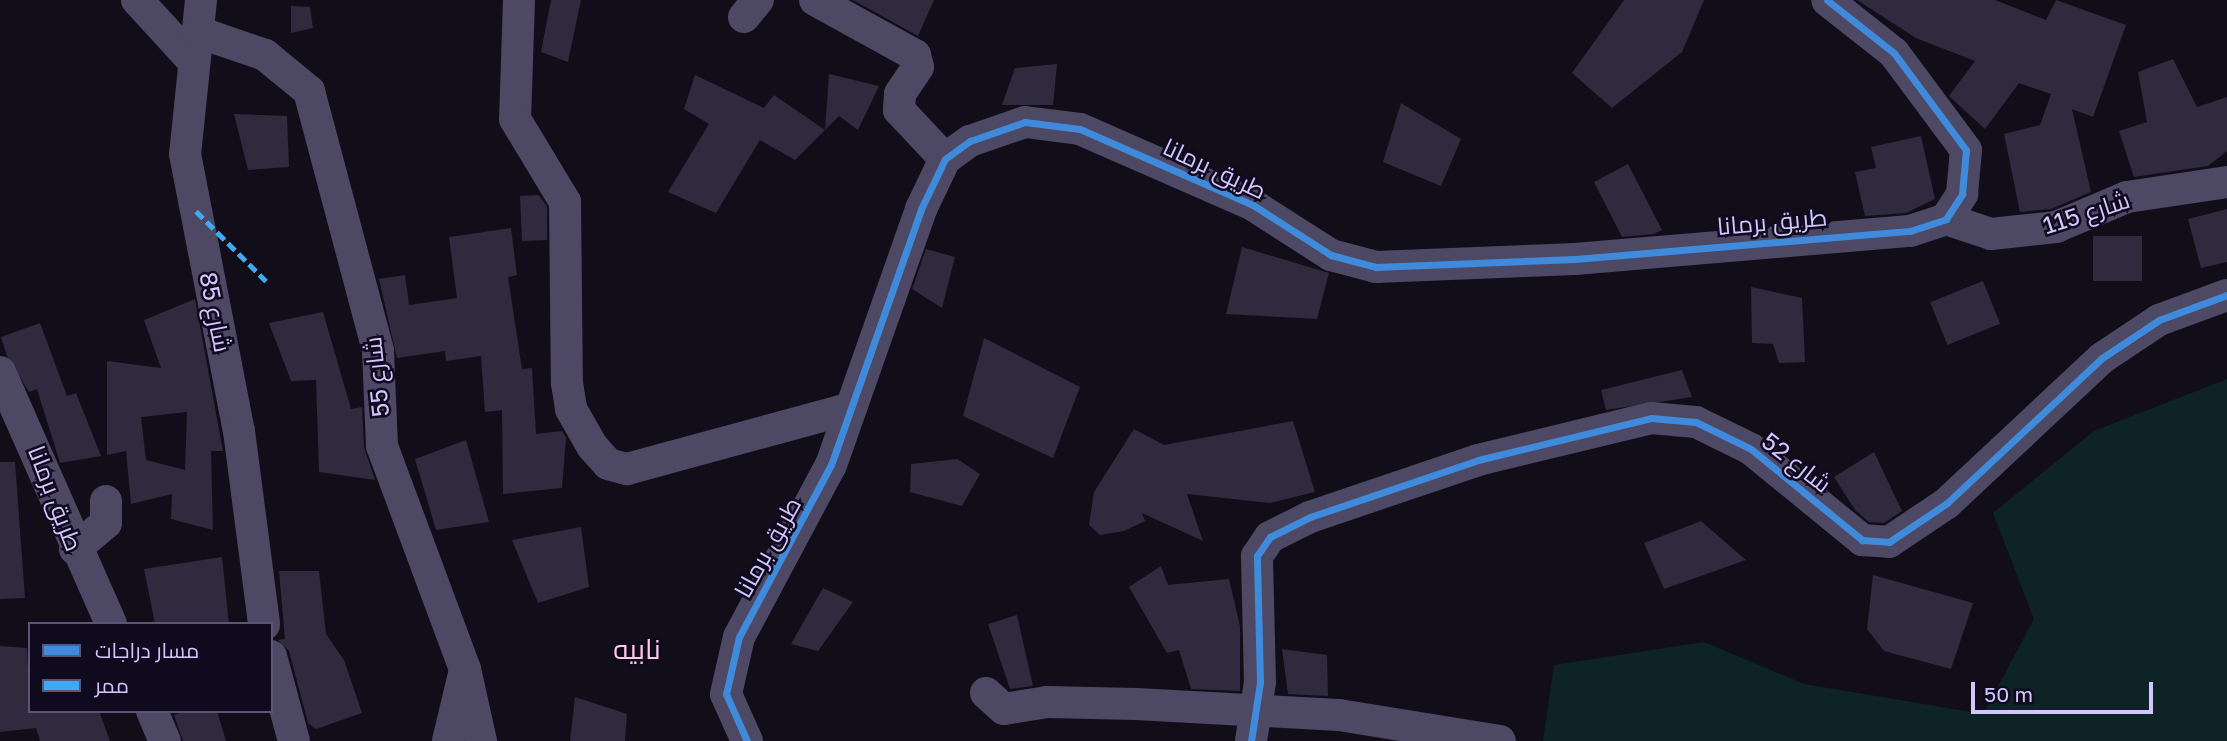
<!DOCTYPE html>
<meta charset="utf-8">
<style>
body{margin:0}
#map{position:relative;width:2227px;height:741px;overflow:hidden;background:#110e19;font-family:"Golos Text",Cairo,sans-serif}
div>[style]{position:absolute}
.green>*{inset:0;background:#0d2326}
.building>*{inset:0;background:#2f2a3d;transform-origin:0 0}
.minor>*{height:32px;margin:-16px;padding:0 16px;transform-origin:16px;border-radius:16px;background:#4d4863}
.quiet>*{height:5px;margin-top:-2.5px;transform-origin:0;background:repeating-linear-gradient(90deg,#3fa9f5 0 10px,transparent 0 15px)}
.cycleway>*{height:7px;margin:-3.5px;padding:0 3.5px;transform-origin:3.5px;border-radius:3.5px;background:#408adc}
span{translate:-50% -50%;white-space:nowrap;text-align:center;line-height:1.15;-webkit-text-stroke:5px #0f0a1d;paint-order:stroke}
.street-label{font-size:24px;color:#d2c6ff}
.quarter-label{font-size:28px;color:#ffc8e5}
.legend{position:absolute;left:28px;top:622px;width:245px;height:91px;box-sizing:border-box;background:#0f0a1d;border:2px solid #5d5577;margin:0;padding:9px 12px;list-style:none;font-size:21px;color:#d2c6ff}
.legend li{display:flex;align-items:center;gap:14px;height:35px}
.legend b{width:35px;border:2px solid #5d5577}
.scale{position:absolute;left:1971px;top:682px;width:182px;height:32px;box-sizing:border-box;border:4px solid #d2c6ff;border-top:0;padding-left:9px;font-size:21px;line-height:24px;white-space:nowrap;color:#d2c6ff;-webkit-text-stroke:5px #0f0a1d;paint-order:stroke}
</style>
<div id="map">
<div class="green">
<div style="clip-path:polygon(2227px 379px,2227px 741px,1543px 741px,1554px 665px,1704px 642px,1804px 684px,1983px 714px,2034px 619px,1993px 513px,2094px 431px)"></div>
</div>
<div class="building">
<div style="clip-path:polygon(551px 0,581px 0,568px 62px,541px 52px)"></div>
<div style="clip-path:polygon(853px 0,934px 0,918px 36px)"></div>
<div style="clip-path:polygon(1624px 0,1704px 0,1682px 52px,1612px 108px,1572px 73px)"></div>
<div style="clip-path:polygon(1857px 0,1995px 0,2046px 20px,2056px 0,2126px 25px,2093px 117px,2072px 109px,2091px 192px,2051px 209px,2020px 212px,2004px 134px,2040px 125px,2051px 94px,2019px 83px,1985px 129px,1949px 96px,1975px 61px,1916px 38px)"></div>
<div style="clip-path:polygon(291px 6px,310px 7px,313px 28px,291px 33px)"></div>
<div style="clip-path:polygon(2173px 59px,2197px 107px,2227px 97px,2227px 151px,2208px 166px,2134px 177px,2119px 131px,2147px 122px,2138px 72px)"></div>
<div style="clip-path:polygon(1057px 64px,1053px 105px,1002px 105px,1015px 68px)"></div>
<div style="clip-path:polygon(829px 74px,879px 86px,858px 130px,839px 116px,825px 130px)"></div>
<div style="clip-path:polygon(695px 75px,764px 108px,774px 95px,825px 130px,795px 160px,760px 140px,716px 213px,668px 192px,709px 124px,684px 109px)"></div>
<div style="clip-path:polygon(1401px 103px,1461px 139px,1441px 186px,1383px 162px)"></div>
<div style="clip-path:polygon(234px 114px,287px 116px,289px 167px,248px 170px)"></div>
<div style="clip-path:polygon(1921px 136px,1935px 199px,1906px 213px,1865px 216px,1855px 172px,1876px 168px,1871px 147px)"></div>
<div style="clip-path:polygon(1628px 164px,1662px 230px,1654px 234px,1622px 237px,1594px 182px)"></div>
<div style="clip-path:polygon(539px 195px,547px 207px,547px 240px,522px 241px,520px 196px)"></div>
<div style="clip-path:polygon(2227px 209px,2227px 262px,2201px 268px,2188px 219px)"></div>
<div style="clip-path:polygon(511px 228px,517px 275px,508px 277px,522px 369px,532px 368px,536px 434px,562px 431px,566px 438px,562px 488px,503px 494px,502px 410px,485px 412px,481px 356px,446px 361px,445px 351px,397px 358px,379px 279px,405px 275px,409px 305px,457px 298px,449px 237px)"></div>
<div style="left:2093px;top:236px;width:49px;height:45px"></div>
<div style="clip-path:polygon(1242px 247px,1329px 273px,1317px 319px,1226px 314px)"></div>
<div style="clip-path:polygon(926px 249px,955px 257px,942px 308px,912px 289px)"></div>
<div style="left:1983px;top:281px;width:46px;height:57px;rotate:68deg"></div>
<div style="clip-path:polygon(1751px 287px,1802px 298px,1805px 362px,1779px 363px,1773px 344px,1752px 343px)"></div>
<div style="clip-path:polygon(evenodd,195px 299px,223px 451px,211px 451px,213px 530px,171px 519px,172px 494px,131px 504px,126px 451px,107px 455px,107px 361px,161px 368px,144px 320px,195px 299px,187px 412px,185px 470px,146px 460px,141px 417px,187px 412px)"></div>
<div style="clip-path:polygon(323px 312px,351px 409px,362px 407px,364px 447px,375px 480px,319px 472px,316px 380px,291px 381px,269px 323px)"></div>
<div style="clip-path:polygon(40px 323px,67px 396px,76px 393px,101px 456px,60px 463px,37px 389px,29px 392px,7px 356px,1px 337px)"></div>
<div style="clip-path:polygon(984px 338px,1080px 387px,1053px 458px,963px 416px)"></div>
<div style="clip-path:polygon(1682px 370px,1692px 397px,1606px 410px,1601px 390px)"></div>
<div style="clip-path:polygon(1293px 421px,1315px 492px,1270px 503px,1187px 494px,1203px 541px,1142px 513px,1145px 521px,1124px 531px,1100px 535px,1089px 525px,1094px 492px,1134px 429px,1164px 445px)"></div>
<div style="clip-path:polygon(466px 440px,489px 522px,436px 530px,415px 459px)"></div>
<div style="clip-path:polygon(1874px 452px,1902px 511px,1884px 523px,1869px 522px,1855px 510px,1834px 477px)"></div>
<div style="clip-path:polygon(957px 459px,980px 474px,962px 506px,910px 492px,911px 464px)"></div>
<div style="clip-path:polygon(0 462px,15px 462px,25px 598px,0 599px)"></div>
<div style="clip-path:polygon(1701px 521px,1746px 560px,1664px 589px,1644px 543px)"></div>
<div style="clip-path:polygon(581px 527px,589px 587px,538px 603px,512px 540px)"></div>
<div style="clip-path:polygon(222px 557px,229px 624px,155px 624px,144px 569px)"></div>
<div style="clip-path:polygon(1161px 566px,1168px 585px,1229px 579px,1240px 626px,1240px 691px,1191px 689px,1179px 650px,1167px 653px,1129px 587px)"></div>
<div style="clip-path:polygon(279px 571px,319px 571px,326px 634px,344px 660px,362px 713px,316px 729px,308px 723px,289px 651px,278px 640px,285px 639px)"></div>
<div style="clip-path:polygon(1873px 575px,1973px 603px,1951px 669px,1884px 651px,1867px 629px)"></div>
<div style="clip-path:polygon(823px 588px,853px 602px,818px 651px,791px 644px)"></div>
<div style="clip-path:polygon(1017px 615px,1033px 686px,1010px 689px,988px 624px)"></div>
<div style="clip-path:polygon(0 646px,27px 648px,30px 711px,99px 711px,110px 741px,40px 741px,36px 728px,0 732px)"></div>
<div style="clip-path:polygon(1282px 649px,1327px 655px,1328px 696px,1288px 694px)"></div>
<div style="clip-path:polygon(575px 697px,627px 714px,625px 741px,570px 741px)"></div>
<div style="clip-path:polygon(185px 711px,217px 711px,226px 741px,183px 741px,174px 715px)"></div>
</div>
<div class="minor">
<div style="left:137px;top:0;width:84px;rotate:47.4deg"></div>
<div style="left:201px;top:0;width:155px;rotate:95.9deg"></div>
<div style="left:185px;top:154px;width:282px;rotate:79deg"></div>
<div style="left:239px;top:431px;width:195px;rotate:82.6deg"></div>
<div style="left:519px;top:0;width:119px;rotate:91.9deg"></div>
<div style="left:515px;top:119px;width:97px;rotate:58.9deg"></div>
<div style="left:565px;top:202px;width:181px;rotate:89.4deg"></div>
<div style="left:567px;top:383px;width:26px;rotate:81deg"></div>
<div style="left:571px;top:409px;width:43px;rotate:60.4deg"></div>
<div style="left:592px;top:446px;width:24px;rotate:48deg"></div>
<div style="left:608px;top:464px;width:20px;rotate:15deg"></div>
<div style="left:627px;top:469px;width:232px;rotate:-15.2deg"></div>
<div style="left:815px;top:0;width:114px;rotate:28.8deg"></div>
<div style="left:915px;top:55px;width:12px;rotate:76deg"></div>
<div style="left:918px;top:67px;width:32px;rotate:124deg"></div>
<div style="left:900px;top:94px;width:16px;rotate:94deg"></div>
<div style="left:899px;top:110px;width:67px;rotate:46.8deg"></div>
<div style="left:744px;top:17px;width:22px;rotate:-51deg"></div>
<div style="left:198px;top:32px;width:71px;rotate:18.9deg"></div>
<div style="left:265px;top:55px;width:57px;rotate:39.3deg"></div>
<div style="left:309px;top:91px;width:269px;rotate:75.1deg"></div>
<div style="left:378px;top:351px;width:95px;rotate:87.6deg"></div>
<div style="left:382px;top:446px;width:238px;rotate:69.6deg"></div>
<div style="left:465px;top:669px;width:74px;rotate:77.5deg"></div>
<div style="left:1946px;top:219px;width:47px;rotate:18.4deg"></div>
<div style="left:1991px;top:234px;width:65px;rotate:-6.1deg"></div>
<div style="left:2056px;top:227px;width:77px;rotate:-22.9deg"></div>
<div style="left:2127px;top:197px;width:101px;rotate:-8.5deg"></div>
<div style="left:0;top:372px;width:275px;rotate:66.2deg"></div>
<div style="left:75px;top:549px;width:40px;rotate:-40deg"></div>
<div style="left:106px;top:523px;width:22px;rotate:-90deg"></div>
<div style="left:271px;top:656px;width:88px;rotate:74.9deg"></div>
<div style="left:986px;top:693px;width:24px;rotate:42deg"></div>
<div style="left:1004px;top:709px;width:44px;rotate:-9.2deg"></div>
<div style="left:1047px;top:702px;width:89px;rotate:1.3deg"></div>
<div style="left:1136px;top:704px;width:203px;rotate:3.1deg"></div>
<div style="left:1339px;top:715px;width:163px;rotate:9.2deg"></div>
<div style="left:152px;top:711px;width:33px;rotate:67deg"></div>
<div style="left:448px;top:741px;width:69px;rotate:-76.6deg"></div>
<div style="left:747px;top:741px;width:51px;rotate:-114.1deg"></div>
<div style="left:726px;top:694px;width:58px;rotate:-77.2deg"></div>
<div style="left:739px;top:637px;width:195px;rotate:-61.9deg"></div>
<div style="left:831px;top:465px;width:271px;rotate:-70.6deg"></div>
<div style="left:921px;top:209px;width:55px;rotate:-64.4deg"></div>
<div style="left:945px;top:159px;width:31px;rotate:-36deg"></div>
<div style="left:970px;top:141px;width:58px;rotate:-19.1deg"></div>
<div style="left:1025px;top:122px;width:55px;rotate:7.3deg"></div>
<div style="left:1080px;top:129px;width:189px;rotate:23.7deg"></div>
<div style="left:1253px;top:205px;width:93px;rotate:32.7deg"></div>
<div style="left:1331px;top:255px;width:47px;rotate:14.9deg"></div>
<div style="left:1376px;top:267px;width:199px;rotate:-2.3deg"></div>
<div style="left:1575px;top:259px;width:336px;rotate:-4.8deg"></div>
<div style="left:1910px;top:231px;width:38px;rotate:-18deg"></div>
<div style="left:1946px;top:219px;width:30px;rotate:-57deg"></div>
<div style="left:1962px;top:194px;width:44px;rotate:-84.8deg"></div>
<div style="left:1966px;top:150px;width:121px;rotate:-126.6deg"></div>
<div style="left:1894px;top:53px;width:85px;rotate:-141.7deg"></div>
<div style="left:1251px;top:741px;width:60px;rotate:-81.3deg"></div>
<div style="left:1260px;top:682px;width:126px;rotate:-91.4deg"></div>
<div style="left:1257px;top:556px;width:23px;rotate:-56deg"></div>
<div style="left:1270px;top:537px;width:45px;rotate:-26.6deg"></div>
<div style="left:1310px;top:517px;width:177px;rotate:-18.7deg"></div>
<div style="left:1478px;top:460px;width:178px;rotate:-13.6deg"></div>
<div style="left:1651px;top:418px;width:45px;rotate:5.1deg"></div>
<div style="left:1696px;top:422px;width:61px;rotate:26.1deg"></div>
<div style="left:1751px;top:449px;width:144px;rotate:39.3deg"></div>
<div style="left:1862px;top:540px;width:27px;rotate:4deg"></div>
<div style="left:1889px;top:542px;width:70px;rotate:-33.9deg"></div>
<div style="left:1947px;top:503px;width:212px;rotate:-43.1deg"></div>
<div style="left:2102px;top:358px;width:69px;rotate:-33.7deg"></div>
<div style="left:2159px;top:320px;width:72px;rotate:-20.2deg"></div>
</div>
<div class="quiet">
<div style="left:196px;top:211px;width:99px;rotate:45deg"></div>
</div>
<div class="cycleway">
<div style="left:747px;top:741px;width:51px;rotate:-114.1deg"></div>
<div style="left:726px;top:694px;width:58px;rotate:-77.2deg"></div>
<div style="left:739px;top:637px;width:195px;rotate:-61.9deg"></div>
<div style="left:831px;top:465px;width:271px;rotate:-70.6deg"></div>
<div style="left:921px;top:209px;width:55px;rotate:-64.4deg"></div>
<div style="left:945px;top:159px;width:31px;rotate:-36deg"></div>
<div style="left:970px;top:141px;width:58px;rotate:-19.1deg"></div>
<div style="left:1025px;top:122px;width:55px;rotate:7.3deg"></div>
<div style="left:1080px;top:129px;width:189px;rotate:23.7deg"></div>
<div style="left:1253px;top:205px;width:93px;rotate:32.7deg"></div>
<div style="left:1331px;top:255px;width:47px;rotate:14.9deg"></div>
<div style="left:1376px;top:267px;width:199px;rotate:-2.3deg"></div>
<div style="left:1575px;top:259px;width:336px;rotate:-4.8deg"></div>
<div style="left:1910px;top:231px;width:38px;rotate:-18deg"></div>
<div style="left:1946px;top:219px;width:30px;rotate:-57deg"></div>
<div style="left:1962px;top:194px;width:44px;rotate:-84.8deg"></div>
<div style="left:1966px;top:150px;width:121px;rotate:-126.6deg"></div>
<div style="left:1894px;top:53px;width:85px;rotate:-141.7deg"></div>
<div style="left:1251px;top:741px;width:60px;rotate:-81.3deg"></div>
<div style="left:1260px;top:682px;width:126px;rotate:-91.4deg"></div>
<div style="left:1257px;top:556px;width:23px;rotate:-56deg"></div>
<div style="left:1270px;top:537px;width:45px;rotate:-26.6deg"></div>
<div style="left:1310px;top:517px;width:177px;rotate:-18.7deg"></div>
<div style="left:1478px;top:460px;width:178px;rotate:-13.6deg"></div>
<div style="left:1651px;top:418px;width:45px;rotate:5.1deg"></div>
<div style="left:1696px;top:422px;width:61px;rotate:26.1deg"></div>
<div style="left:1751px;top:449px;width:144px;rotate:39.3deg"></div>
<div style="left:1862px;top:540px;width:27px;rotate:4deg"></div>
<div style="left:1889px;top:542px;width:70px;rotate:-33.9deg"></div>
<div style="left:1947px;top:503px;width:212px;rotate:-43.1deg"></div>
<div style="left:2102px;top:358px;width:69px;rotate:-33.7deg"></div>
<div style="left:2159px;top:320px;width:72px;rotate:-20.2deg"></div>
</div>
<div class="street-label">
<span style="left:1215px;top:168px;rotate:25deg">طريق برمانا</span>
<span style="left:2086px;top:212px;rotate:-18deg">شارع 115</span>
<span style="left:1772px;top:221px;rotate:-5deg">طريق برمانا</span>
<span style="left:216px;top:312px;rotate:79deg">شارع 85</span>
<span style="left:376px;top:377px;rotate:-96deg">شارع 55</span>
<span style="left:1797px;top:462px;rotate:38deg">شارع 52</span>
<span style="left:56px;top:498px;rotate:69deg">طريق برمانا</span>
<span style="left:767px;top:547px;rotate:-61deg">طريق برمانا</span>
</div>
<div class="quarter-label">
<span style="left:637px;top:649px">نابيه</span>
</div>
<ul class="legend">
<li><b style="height:9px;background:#408adc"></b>مسار دراجات</li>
<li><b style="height:9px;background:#3fa9f5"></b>ممر</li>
</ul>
<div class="scale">50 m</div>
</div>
